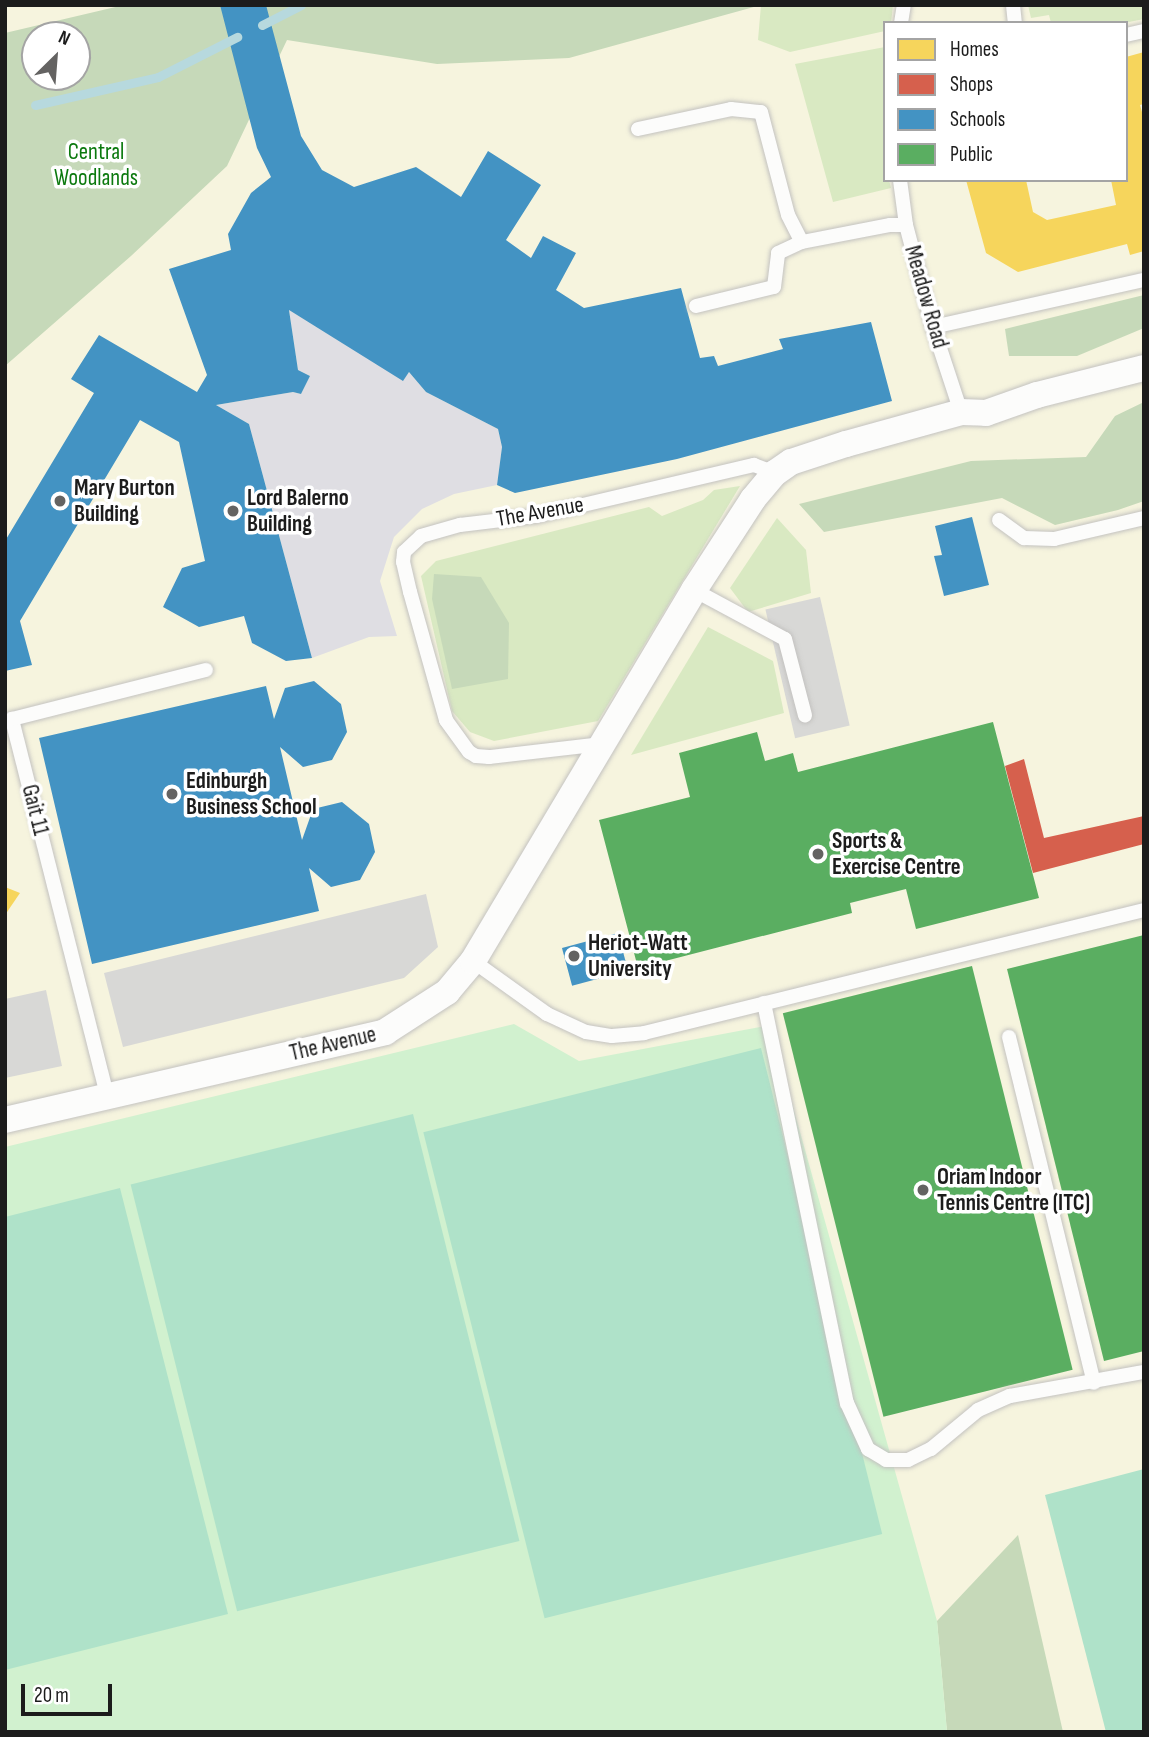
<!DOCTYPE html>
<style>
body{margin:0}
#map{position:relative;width:1149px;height:1737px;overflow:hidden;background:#eae8e4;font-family:"Sofia Sans Condensed",sans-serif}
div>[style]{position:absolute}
.education>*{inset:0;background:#f6f4de}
.religious>*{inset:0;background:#d8d8d6;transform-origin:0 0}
.grass>*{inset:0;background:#d9e9c2}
.forest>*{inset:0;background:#c6d9b9}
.park>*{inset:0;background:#d1f1cf}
.pitch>*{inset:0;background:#afe2c9;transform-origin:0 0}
.plaza>*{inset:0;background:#dfdee3}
.homes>*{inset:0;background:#f6d55c}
.shops>*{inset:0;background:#d6604d}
.schools>*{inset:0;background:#4393c3;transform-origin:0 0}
.public>*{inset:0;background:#5aae61;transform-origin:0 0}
.stream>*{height:9px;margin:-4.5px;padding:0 4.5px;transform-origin:4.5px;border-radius:4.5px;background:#b7d9de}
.roads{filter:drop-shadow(0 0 2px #c3c2c0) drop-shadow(0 0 2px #c3c2c0)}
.lane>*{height:14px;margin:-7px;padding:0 7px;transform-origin:7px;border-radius:7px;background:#fcfcfb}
.street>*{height:26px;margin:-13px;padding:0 13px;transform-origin:13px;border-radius:13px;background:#fcfcfb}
.dots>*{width:19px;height:19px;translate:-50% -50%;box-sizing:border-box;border:4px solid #fff;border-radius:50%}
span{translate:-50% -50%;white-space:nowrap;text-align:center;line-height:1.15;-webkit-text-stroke:7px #fff;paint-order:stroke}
.park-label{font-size:23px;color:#0b790e}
.street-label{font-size:23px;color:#1c1c1c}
.poi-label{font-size:23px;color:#1c1c1c;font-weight:700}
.left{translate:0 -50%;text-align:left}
.frame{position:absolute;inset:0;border:7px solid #1c1c1c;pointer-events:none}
.legend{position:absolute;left:883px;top:21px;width:245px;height:161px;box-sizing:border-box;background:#fff;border:2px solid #a4a4a4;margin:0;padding:9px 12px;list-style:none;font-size:21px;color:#1c1c1c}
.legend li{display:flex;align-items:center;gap:14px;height:35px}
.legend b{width:35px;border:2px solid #a4a4a4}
.north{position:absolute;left:21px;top:21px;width:70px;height:70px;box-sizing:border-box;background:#fff;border:2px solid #a4a4a4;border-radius:50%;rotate:25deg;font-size:19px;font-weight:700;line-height:28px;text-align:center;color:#1c1c1c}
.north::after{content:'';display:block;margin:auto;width:24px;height:32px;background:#646362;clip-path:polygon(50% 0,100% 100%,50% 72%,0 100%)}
.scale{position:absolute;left:21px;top:1684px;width:91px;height:32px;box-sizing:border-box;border:4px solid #1c1c1c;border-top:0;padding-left:9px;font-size:21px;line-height:24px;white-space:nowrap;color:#1c1c1c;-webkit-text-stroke:5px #fff;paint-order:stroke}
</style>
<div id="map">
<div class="education">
<div style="clip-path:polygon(evenodd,5px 5px,1144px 5px,1144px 1732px,5px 1732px,5px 5px,885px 23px,1126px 23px,1126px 180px,885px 180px,885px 23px,5px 5px,35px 35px,77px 35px,77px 77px,35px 77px,35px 35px)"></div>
</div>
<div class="religious">
<div style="left:820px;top:597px;width:132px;height:56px;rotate:77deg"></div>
<div style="clip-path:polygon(426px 894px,438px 947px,404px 978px,123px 1047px,104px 973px)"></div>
<div style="clip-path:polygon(46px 990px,62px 1066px,5px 1078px,5px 999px)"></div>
</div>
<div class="grass">
<div style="clip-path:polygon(761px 5px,893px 5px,891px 23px,885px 23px,885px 31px,790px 52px,758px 40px)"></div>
<div style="clip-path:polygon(1028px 5px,1144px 5px,1144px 19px,1124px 23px,1051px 23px,1049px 15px,1031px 18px)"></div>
<div style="clip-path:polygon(885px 47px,885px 180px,889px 180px,891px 188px,833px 202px,795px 64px)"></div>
<div style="clip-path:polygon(740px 486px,598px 721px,494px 741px,470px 732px,452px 711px,421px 576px,436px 561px,649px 507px,662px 516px,703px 500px,714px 490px)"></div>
<div style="clip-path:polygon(777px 518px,806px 550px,811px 593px,748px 612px,730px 588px)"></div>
<div style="clip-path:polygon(708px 627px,773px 661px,784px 713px,631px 755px)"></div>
</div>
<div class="forest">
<div style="clip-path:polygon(evenodd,124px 5px,761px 5px,569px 58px,437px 64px,287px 40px,227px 166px,131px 256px,5px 366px,5px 33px,124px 5px,35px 35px,77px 35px,77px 77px,35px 77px,35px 35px)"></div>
<div style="clip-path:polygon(1144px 295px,1144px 328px,1077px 356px,1009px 356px,1005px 329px)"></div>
<div style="clip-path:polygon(1144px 402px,1144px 501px,1118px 510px,1055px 525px,1002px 498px,824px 532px,799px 504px,971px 461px,1086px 457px,1115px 416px)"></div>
<div style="clip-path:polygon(434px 574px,481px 577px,509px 623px,508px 679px,452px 689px,432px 599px)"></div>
<div style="clip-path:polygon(1018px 1535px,1063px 1732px,947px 1732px,937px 1621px)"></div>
</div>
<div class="park">
<div style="clip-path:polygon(514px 1024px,579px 1061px,770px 1025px,937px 1621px,947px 1732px,5px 1732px,5px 1147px)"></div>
</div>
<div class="pitch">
<div style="left:761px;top:1048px;width:501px;height:348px;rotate:76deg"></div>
<div style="left:413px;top:1114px;width:440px;height:291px;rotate:76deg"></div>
<div style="clip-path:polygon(120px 1188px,228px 1614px,5px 1670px,5px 1217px)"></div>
<div style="clip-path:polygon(1144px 1469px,1144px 1732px,1106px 1732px,1045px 1495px)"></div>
</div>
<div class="plaza">
<div style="clip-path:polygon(289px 310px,403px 380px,409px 372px,426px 392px,498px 429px,502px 447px,497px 485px,454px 494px,422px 509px,394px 537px,380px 581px,397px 636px,369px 637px,312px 658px,249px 424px,216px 405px,293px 392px,301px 394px,310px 376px,298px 370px)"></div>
</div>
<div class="homes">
<div style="clip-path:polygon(1144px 52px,1144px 104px,1140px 105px,1144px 119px,1144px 251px,1130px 255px,1127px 244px,1018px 272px,986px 253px,966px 180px,1026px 180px,1033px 212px,1047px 220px,1116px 205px,1111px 180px,1126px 180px,1126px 57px)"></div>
<div style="clip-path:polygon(5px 887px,20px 893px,5px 915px)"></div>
</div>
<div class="shops">
<div style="clip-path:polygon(1024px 759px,1044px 838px,1144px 816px,1144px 844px,1033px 873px,1005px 766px)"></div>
</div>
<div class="schools">
<div style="clip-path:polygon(220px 5px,266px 5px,301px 136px,322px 170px,354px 187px,416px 167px,461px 197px,488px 151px,541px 185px,506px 240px,531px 258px,543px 236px,576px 253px,556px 290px,584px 308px,681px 288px,700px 358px,714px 356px,718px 366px,783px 349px,779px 339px,871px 322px,892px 401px,677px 459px,515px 493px,497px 485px,502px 447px,498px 429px,426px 392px,409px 372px,403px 381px,289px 310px,298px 370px,310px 376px,301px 394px,293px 392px,216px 405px,249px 424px,312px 658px,286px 661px,252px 643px,244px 616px,199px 627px,163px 607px,182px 568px,205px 561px,179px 442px,140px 420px,20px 621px,32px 665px,5px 671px,5px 541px,94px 393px,71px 379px,99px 335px,197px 392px,207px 375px,169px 269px,231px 250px,228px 234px,251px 193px,271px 177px,257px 148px)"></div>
<div style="clip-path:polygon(972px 517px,989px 585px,944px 596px,934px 556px,942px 555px,935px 526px)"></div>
<div style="clip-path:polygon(314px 681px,341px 704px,347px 732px,332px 760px,303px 767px,280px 747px,302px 840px,313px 809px,342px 802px,369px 824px,375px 852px,360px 880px,331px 887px,309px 868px,319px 911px,92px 964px,39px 738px,266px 686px,274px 719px,285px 688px)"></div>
<div style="left:618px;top:933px;width:39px;height:58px;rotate:75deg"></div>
</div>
<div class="public">
<div style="clip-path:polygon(993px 722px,1039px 898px,916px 929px,906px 889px,850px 903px,852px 913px,638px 968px,599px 820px,690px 797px,679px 753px,757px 732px,765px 761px,793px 753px,798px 772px)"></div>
<div style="clip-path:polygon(1144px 935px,1144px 1351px,1104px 1361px,1007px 969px)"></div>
<div style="left:972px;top:966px;width:416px;height:195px;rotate:76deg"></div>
</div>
<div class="stream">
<div style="left:262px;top:25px;width:44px;rotate:-27.1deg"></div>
<div style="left:35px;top:105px;width:126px;rotate:-12.8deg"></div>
<div style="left:158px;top:77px;width:89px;rotate:-26.9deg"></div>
</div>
<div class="roads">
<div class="lane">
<div style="left:1013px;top:5px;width:18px;rotate:84deg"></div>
<div style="left:901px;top:23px;width:18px;rotate:-81deg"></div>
<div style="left:1126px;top:35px;width:18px;rotate:-13deg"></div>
<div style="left:638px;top:129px;width:95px;rotate:-12.1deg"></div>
<div style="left:731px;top:109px;width:30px;rotate:6deg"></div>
<div style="left:761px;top:112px;width:106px;rotate:75.3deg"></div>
<div style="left:788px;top:215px;width:30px;rotate:63deg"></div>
<div style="left:802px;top:242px;width:90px;rotate:-10.9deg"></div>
<div style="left:890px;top:225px;width:16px"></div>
<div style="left:900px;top:180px;width:45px;rotate:82.4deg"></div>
<div style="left:906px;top:225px;width:106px;rotate:75.2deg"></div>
<div style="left:933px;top:327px;width:89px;rotate:71.8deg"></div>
<div style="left:696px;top:306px;width:80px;rotate:-13.7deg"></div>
<div style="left:774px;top:287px;width:34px;rotate:-83deg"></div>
<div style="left:778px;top:253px;width:26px;rotate:-25deg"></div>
<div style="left:933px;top:327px;width:216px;rotate:-12.6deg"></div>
<div style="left:999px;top:520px;width:31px;rotate:36deg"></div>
<div style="left:1024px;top:538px;width:30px;rotate:2deg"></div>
<div style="left:1054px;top:539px;width:92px;rotate:-13.1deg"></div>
<div style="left:694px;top:590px;width:103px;rotate:28.3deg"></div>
<div style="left:785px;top:639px;width:79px;rotate:75.3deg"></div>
<div style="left:602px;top:744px;width:114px;rotate:173.4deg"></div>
<div style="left:489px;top:757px;width:13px;rotate:-176deg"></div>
<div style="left:476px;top:756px;width:8px;rotate:-150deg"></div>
<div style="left:469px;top:752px;width:39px;rotate:-126deg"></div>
<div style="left:446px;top:720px;width:133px;rotate:-105.7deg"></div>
<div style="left:410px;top:592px;width:31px;rotate:-103deg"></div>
<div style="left:403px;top:562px;width:10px;rotate:-84deg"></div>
<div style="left:404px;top:552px;width:23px;rotate:-43deg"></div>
<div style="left:421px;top:536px;width:41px;rotate:-15.8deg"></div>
<div style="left:460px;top:525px;width:77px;rotate:-6.8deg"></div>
<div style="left:536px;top:516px;width:224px;rotate:-13.2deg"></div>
<div style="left:754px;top:465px;width:22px;rotate:21deg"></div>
<div style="left:473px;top:961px;width:91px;rotate:35.6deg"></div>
<div style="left:547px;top:1014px;width:43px;rotate:24.8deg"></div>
<div style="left:586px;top:1032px;width:26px;rotate:9deg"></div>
<div style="left:612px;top:1036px;width:32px;rotate:-5deg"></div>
<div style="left:644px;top:1033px;width:515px;rotate:-13.82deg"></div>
<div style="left:764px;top:1003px;width:409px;rotate:78.3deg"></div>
<div style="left:847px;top:1403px;width:51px;rotate:65.5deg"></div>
<div style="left:868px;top:1449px;width:21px;rotate:31deg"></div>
<div style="left:886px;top:1460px;width:22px"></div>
<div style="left:908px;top:1460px;width:25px;rotate:-26deg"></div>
<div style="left:931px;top:1449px;width:61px;rotate:-39.7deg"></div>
<div style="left:978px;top:1410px;width:35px;rotate:-24deg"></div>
<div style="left:1010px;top:1396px;width:136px;rotate:-10.2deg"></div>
<div style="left:1009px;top:1037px;width:356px;rotate:76.2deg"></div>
<div style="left:107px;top:1095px;width:388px;rotate:-104.2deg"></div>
<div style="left:12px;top:719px;width:200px;rotate:-14.2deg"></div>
</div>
<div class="street">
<div style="left:5px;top:1120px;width:390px;rotate:-13deg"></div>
<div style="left:385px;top:1032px;width:74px;rotate:-32.8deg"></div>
<div style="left:447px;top:992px;width:40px;rotate:-50deg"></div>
<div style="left:473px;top:961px;width:432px;rotate:-59.2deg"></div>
<div style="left:694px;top:590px;width:108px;rotate:-57deg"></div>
<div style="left:753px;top:499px;width:34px;rotate:-50deg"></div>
<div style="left:775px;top:473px;width:19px;rotate:-35deg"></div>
<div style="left:791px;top:462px;width:58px;rotate:-18.1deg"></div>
<div style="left:846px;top:444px;width:119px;rotate:-15.5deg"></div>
<div style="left:961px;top:412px;width:25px;rotate:2deg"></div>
<div style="left:986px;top:413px;width:54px;rotate:-19.4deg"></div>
<div style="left:1037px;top:395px;width:110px;rotate:-14.2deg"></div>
</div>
</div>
<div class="dots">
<div style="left:60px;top:501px;background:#646362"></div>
<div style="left:233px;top:511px;background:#646362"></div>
<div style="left:172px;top:794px;background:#646362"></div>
<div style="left:818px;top:854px;background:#646362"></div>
<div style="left:574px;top:956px;background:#646362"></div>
<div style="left:923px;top:1190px;background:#646362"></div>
</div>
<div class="park-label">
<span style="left:96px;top:165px">Central<br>Woodlands</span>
</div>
<div class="street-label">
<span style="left:926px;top:297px;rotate:74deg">Meadow Road</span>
<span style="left:540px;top:512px;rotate:-10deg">The Avenue</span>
<span style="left:35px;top:810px;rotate:76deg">Gait 11</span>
<span style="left:333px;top:1044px;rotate:-13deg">The Avenue</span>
</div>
<div class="poi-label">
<span class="left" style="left:74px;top:501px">Mary Burton<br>Building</span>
<span class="left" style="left:247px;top:511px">Lord Balerno<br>Building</span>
<span class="left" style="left:186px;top:794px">Edinburgh<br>Business School</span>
<span class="left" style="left:832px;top:854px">Sports &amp;<br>Exercise Centre</span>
<span class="left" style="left:588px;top:956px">Heriot-Watt<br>University</span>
<span class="left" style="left:937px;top:1190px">Oriam Indoor<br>Tennis Centre (ITC)</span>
</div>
<div class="frame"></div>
<ul class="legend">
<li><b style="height:19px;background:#f6d55c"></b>Homes</li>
<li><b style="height:19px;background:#d6604d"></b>Shops</li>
<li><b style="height:19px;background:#4393c3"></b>Schools</li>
<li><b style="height:19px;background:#5aae61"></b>Public</li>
</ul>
<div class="north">N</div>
<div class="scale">20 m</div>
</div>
